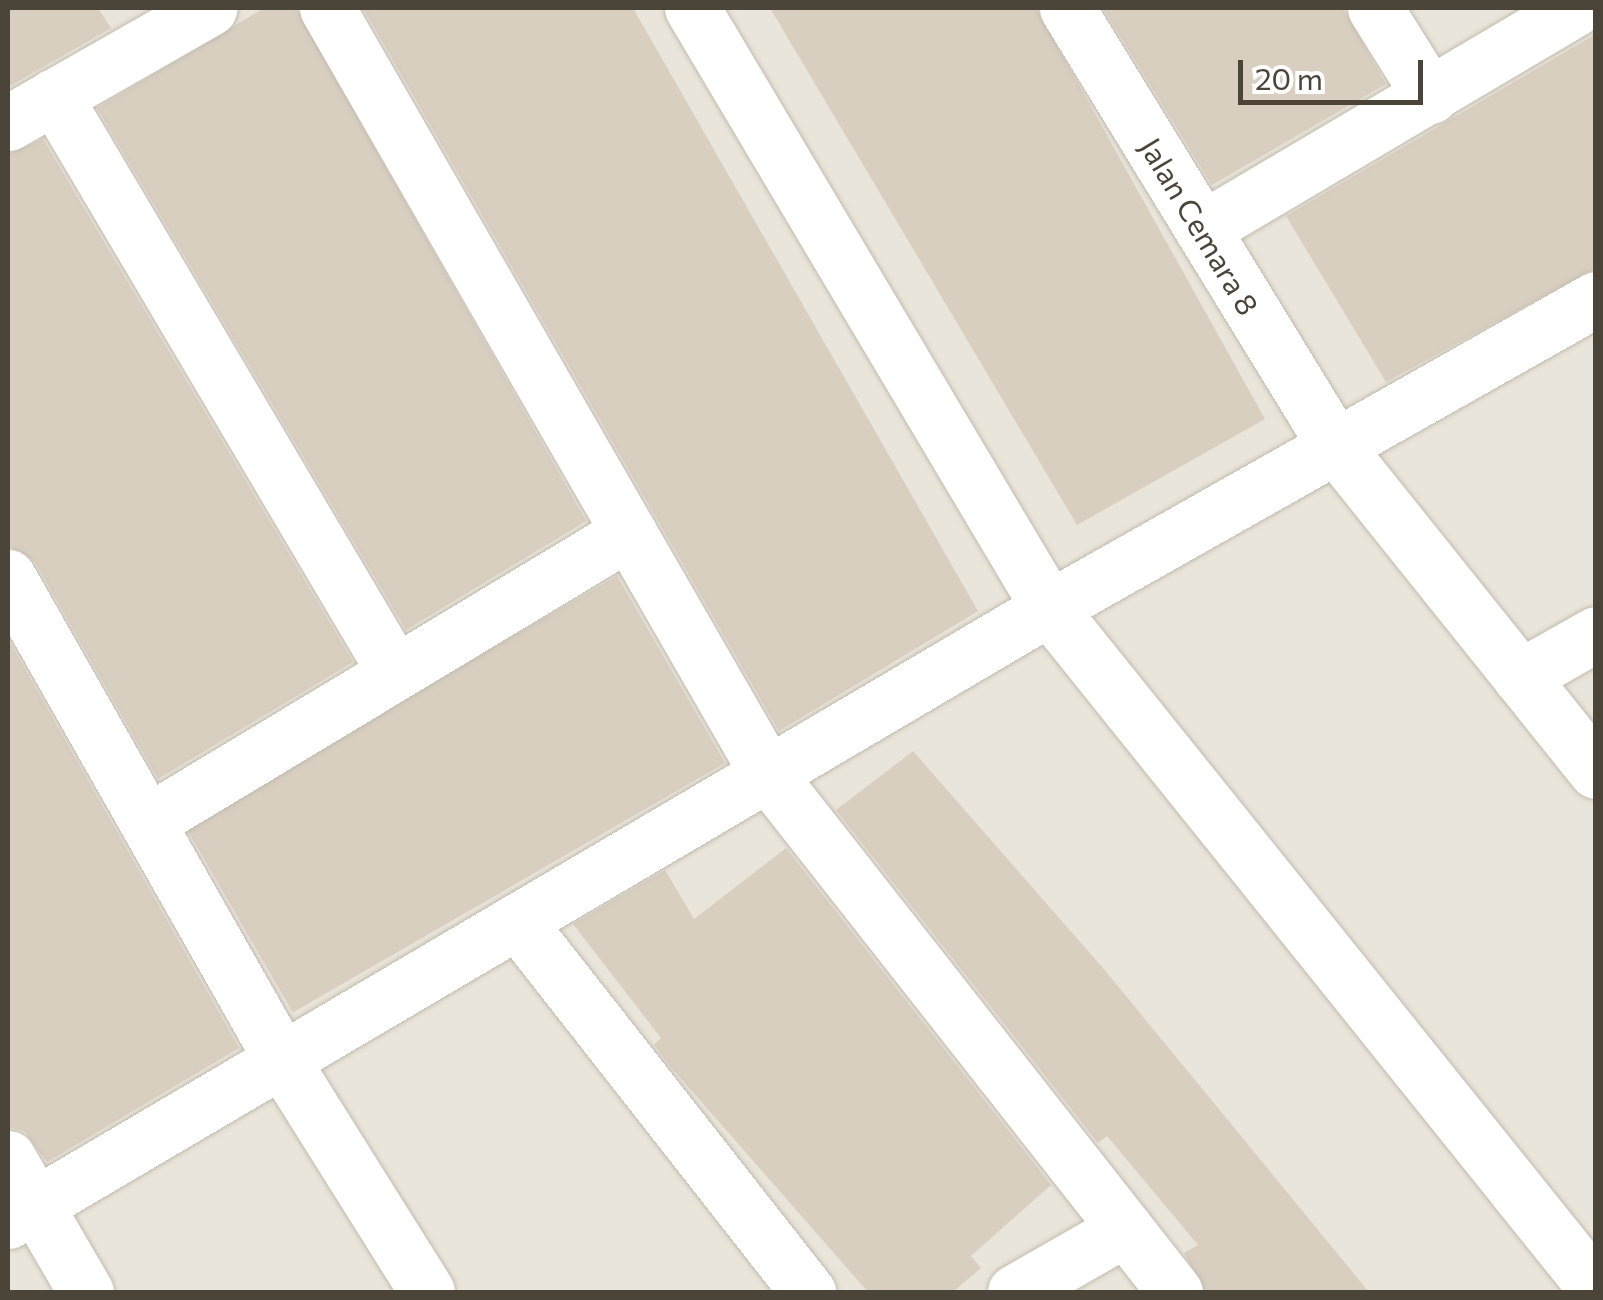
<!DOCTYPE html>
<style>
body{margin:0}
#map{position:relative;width:1603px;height:1300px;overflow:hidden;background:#f6f3ec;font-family:Commissioner,sans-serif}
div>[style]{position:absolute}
.residential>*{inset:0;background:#eae5da;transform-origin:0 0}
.building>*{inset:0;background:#d8cfc1;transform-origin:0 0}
.roads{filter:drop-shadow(0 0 2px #c2bbae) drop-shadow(0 0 2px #c2bbae)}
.minor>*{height:55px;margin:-27.5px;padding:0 27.5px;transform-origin:27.5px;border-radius:27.5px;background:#fff}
span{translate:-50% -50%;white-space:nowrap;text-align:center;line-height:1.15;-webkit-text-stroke:8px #fff;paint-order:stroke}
.street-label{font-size:30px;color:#4b4439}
.frame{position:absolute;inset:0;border:10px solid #4b4439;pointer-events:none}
.scale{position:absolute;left:1238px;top:60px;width:185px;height:45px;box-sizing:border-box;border:5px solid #4b4439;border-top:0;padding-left:12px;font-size:30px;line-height:35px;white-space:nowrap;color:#4b4439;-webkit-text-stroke:8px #fff;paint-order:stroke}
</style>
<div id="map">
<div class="residential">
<div style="left:8px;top:8px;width:1587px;height:1284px"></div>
</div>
<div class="building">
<div style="clip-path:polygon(8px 8px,98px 8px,111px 28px,8px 87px)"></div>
<div style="clip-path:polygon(264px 8px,296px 8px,586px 521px,406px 630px,97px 108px)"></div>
<div style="clip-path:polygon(363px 8px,633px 8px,978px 611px,779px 731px)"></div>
<div style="clip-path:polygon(770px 8px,1036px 8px,1265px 419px,1077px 525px)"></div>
<div style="clip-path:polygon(1103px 8px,1343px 8px,1386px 84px,1212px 185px)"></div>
<div style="clip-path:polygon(1596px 34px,1596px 268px,1386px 382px,1286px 216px)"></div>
<div style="clip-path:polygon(43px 139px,353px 662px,158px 779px,35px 562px,8px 546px,8px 154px)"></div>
<div style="left:617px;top:576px;width:216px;height:499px;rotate:60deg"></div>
<div style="clip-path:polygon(8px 639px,239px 1048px,47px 1162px,24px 1131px,8px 1127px)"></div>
<div style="clip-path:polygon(913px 751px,1103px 968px,1369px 1292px,1205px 1292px,1184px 1253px,1198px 1245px,1107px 1136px,1098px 1143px,836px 810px)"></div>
<div style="clip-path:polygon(786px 848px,1051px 1185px,971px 1256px,981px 1268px,953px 1292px,868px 1292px,669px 1065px,654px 1045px,661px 1038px,573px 924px,665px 870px,694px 919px)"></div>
</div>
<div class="roads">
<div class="minor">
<div style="left:327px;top:8px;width:883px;rotate:60.09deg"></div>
<div style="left:767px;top:773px;width:660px;rotate:51.83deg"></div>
<div style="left:692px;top:8px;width:698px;rotate:59.25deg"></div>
<div style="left:1049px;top:608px;width:873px;rotate:51.23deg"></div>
<div style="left:1067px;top:8px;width:511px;rotate:58.52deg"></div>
<div style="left:1334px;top:444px;width:419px;rotate:51.3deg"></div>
<div style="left:1375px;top:8px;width:104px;rotate:58deg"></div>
<div style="left:54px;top:96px;width:666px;rotate:59.39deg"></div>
<div style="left:8px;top:123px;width:232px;rotate:-29.7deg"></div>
<div style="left:1202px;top:229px;width:434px;rotate:-30.6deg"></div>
<div style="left:8px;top:577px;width:558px;rotate:60.45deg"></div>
<div style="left:283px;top:1062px;width:271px;rotate:57.9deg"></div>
<div style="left:1520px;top:677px;width:87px;rotate:-29.5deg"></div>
<div style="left:149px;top:821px;width:560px;rotate:-31.05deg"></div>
<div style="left:517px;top:921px;width:472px;rotate:51.9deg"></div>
<div style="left:8px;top:1158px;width:155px;rotate:59.8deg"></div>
<div style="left:8px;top:1221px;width:1208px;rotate:-30.49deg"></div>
<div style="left:1049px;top:608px;width:628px;rotate:-29.46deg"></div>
<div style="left:1015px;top:1292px;width:127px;rotate:-29.8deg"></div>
</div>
</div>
<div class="street-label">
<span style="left:1200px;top:226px;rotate:59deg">Jalan Cemara 8</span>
</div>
<div class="frame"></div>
<div class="scale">20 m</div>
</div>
